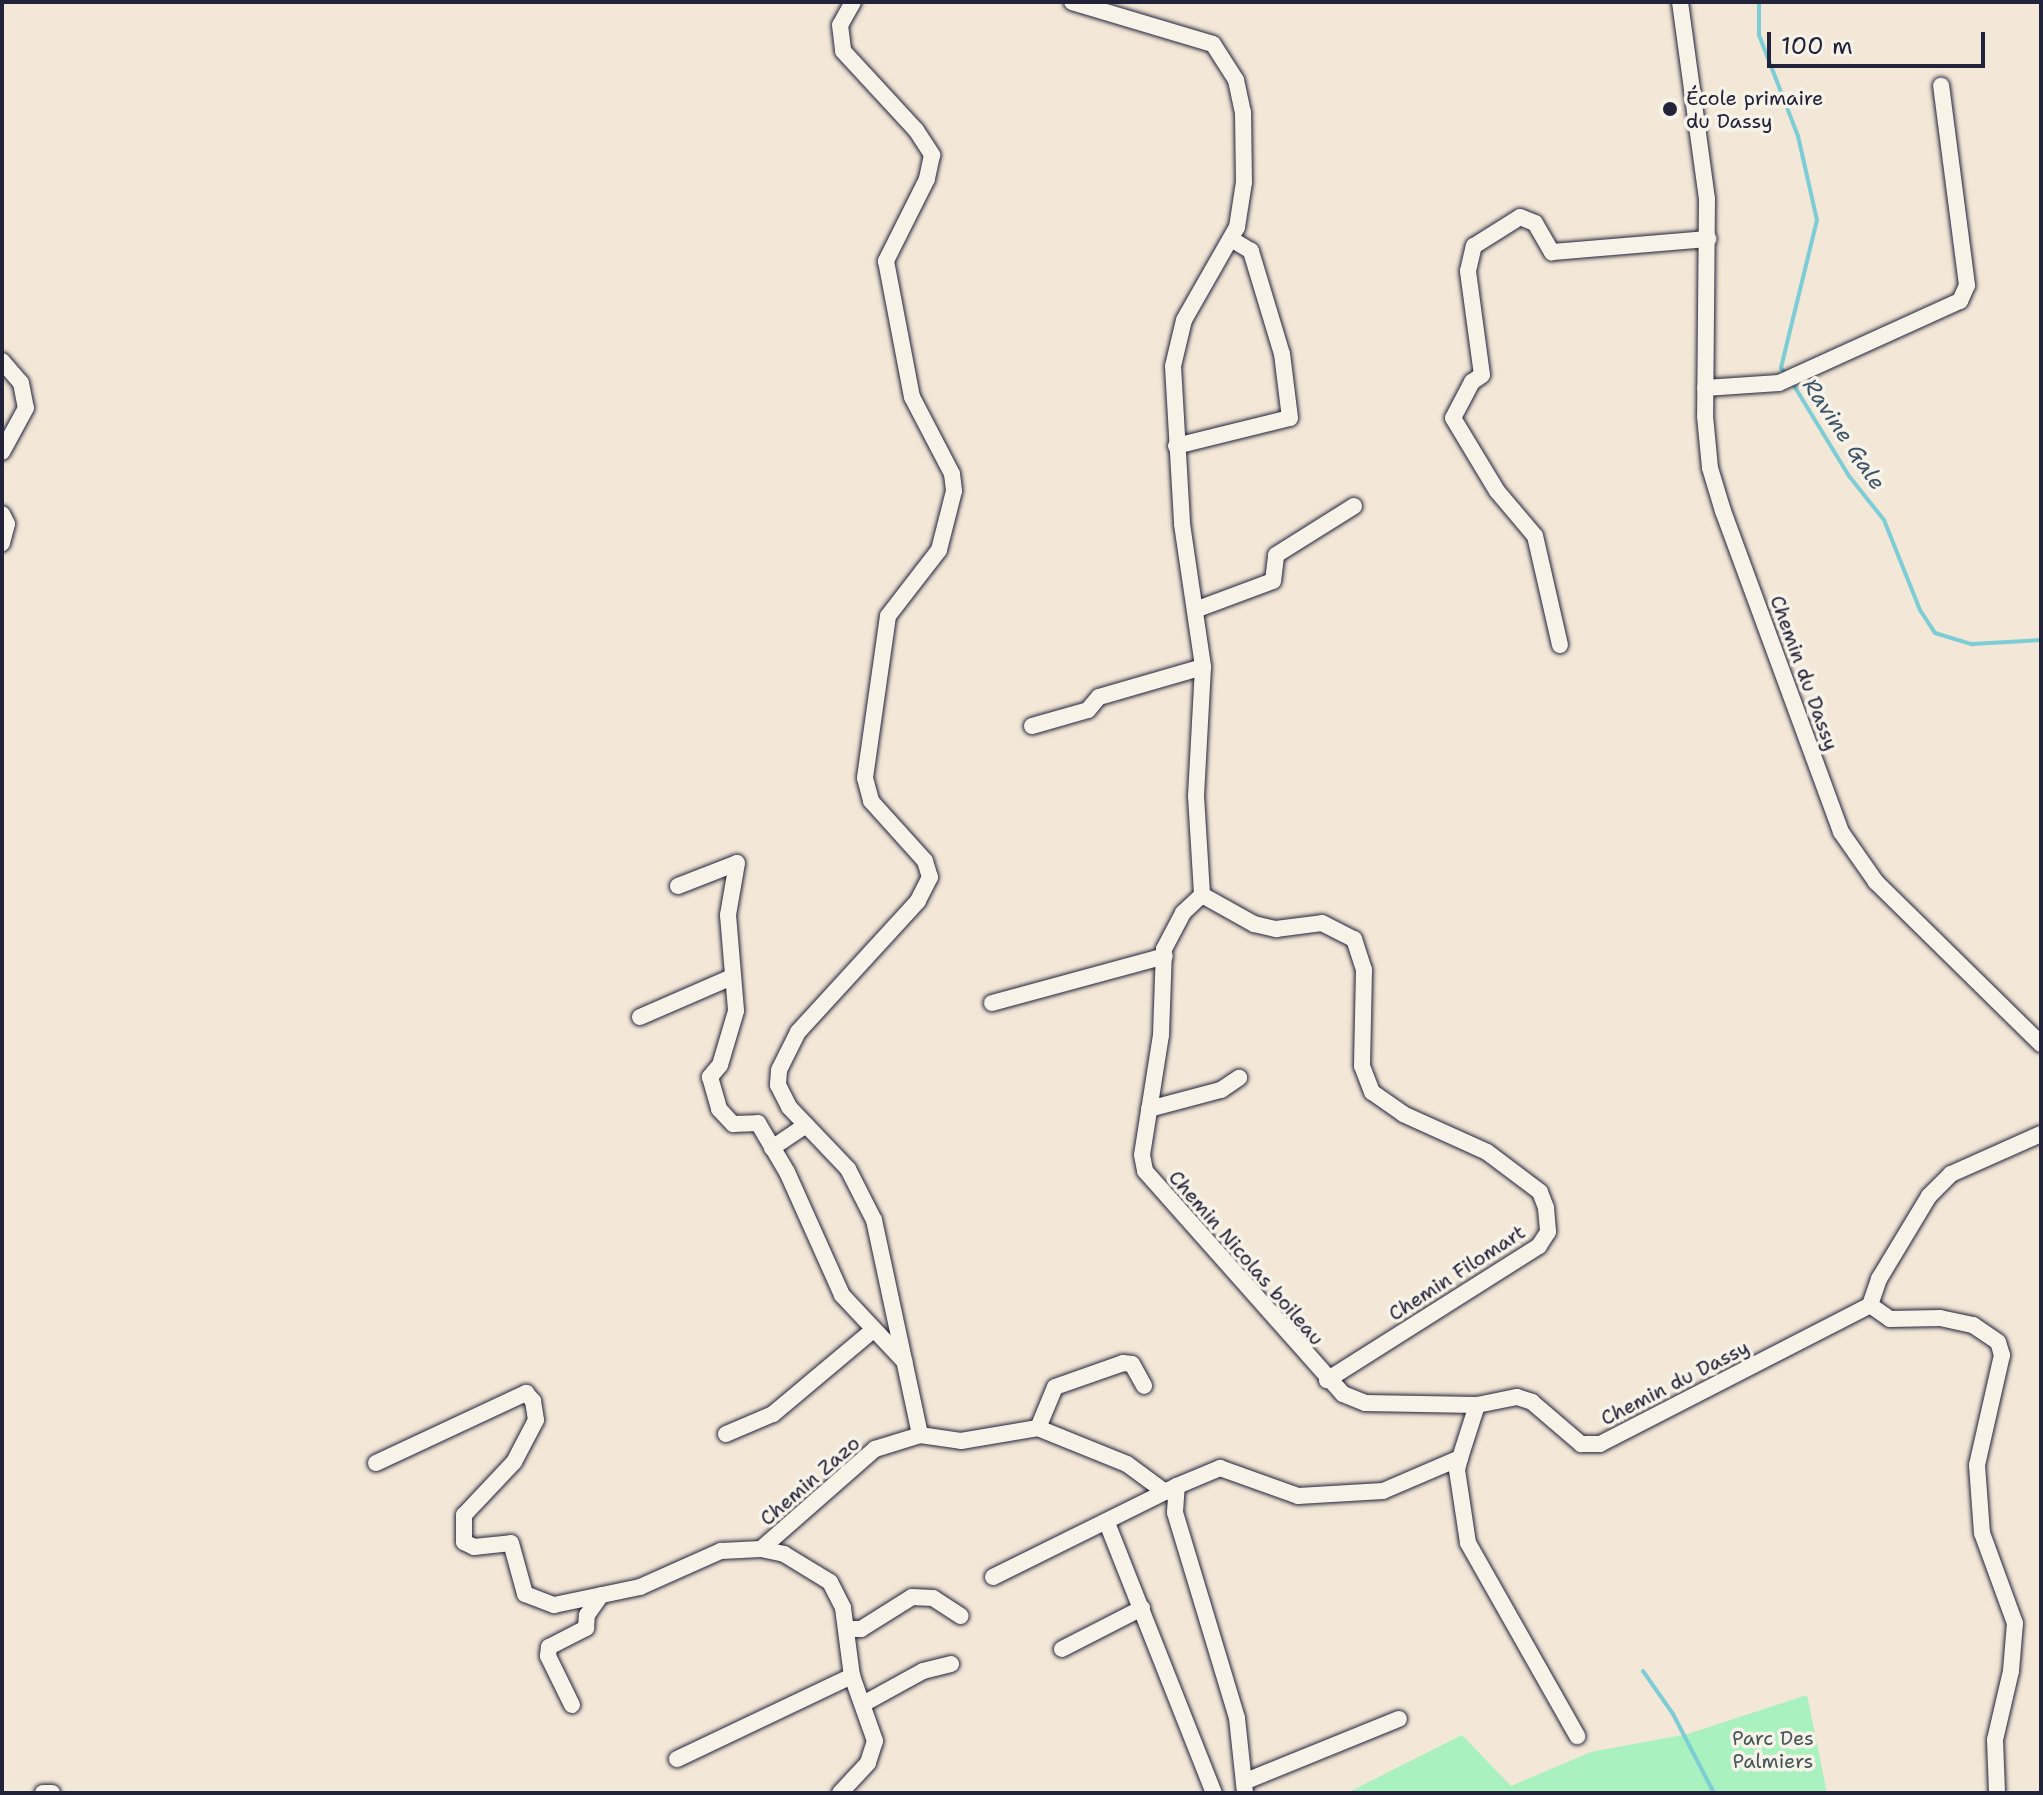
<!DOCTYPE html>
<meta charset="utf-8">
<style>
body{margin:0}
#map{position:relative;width:2043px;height:1795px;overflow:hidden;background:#f3e7d7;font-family:"Shantell Sans",sans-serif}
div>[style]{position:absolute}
.green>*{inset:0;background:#a9f1be}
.stream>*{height:4px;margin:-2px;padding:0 2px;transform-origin:2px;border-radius:2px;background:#7ccdd5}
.roads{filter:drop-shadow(0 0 2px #22223b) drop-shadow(0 0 2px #22223b)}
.street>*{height:16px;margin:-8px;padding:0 8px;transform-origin:8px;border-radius:8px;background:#f7f3e8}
.dots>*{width:22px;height:22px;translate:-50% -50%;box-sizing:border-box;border:4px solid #f7f3e8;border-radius:50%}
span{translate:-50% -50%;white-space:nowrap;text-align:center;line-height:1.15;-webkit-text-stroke:7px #f7f3e8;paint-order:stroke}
.poi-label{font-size:20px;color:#22223b}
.left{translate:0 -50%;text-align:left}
.street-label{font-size:20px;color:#22223b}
.park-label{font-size:20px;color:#44565c}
.water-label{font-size:22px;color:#3d5569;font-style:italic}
.frame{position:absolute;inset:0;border:4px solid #22223b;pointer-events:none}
.scale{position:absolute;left:1767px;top:32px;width:218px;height:36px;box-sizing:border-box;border:4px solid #22223b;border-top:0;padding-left:10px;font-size:24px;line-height:28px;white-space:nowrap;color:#22223b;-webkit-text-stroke:6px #f7f3e8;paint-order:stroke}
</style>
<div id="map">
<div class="green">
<div style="clip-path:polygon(1807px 1695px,1827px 1793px,1347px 1793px,1462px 1735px,1511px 1786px,1591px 1752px,1688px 1734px)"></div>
</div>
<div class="stream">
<div style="left:1759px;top:2px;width:33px;rotate:90deg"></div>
<div style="left:1759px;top:35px;width:108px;rotate:68.9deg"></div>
<div style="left:1798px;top:136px;width:86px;rotate:77.3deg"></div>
<div style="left:1817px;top:220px;width:152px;rotate:103.7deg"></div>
<div style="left:1781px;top:368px;width:6px;rotate:51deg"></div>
<div style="left:1793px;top:384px;width:108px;rotate:58.7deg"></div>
<div style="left:1849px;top:476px;width:56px;rotate:51.5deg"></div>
<div style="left:1884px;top:520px;width:97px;rotate:68.2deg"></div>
<div style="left:1920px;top:610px;width:27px;rotate:57deg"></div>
<div style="left:1935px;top:633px;width:39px;rotate:17deg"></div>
<div style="left:1972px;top:644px;width:69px;rotate:-3.3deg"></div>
<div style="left:1643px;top:1671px;width:52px;rotate:55.1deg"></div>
<div style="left:1673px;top:1714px;width:89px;rotate:62.6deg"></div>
</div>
<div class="roads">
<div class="street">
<div style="left:853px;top:2px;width:26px;rotate:119deg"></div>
<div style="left:840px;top:25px;width:26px;rotate:83deg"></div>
<div style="left:843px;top:51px;width:108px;rotate:47.3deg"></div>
<div style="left:916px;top:130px;width:30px;rotate:57deg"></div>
<div style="left:932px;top:155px;width:25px;rotate:102deg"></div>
<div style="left:927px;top:179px;width:92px;rotate:116.6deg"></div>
<div style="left:886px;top:261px;width:138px;rotate:79.2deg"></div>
<div style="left:912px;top:397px;width:87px;rotate:62.5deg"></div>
<div style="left:952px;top:474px;width:17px;rotate:83deg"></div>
<div style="left:954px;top:491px;width:61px;rotate:104.3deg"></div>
<div style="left:939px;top:550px;width:83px;rotate:127.7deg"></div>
<div style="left:888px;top:616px;width:164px;rotate:98.1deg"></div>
<div style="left:865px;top:778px;width:24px;rotate:75deg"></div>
<div style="left:871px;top:801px;width:81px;rotate:48deg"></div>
<div style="left:925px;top:861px;width:17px;rotate:73deg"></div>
<div style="left:930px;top:877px;width:27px;rotate:117deg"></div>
<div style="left:918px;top:901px;width:178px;rotate:132.5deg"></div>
<div style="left:798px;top:1032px;width:42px;rotate:116.6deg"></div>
<div style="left:779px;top:1070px;width:15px;rotate:94deg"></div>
<div style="left:778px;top:1085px;width:25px;rotate:63deg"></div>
<div style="left:789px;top:1107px;width:86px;rotate:46.4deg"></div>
<div style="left:848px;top:1169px;width:57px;rotate:63deg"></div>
<div style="left:874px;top:1220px;width:220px;rotate:77.9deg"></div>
<div style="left:1072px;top:2px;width:147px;rotate:16.6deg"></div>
<div style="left:1213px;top:44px;width:43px;rotate:57.4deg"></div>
<div style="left:1236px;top:80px;width:33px;rotate:78deg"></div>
<div style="left:1243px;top:112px;width:70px;rotate:89.2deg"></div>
<div style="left:1244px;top:182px;width:46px;rotate:98.8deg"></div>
<div style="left:1237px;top:227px;width:107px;rotate:119.7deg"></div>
<div style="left:1184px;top:320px;width:47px;rotate:103.4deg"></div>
<div style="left:1173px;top:366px;width:158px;rotate:86.7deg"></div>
<div style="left:1182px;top:524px;width:145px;rotate:81.6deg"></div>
<div style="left:1203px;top:667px;width:129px;rotate:93.1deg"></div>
<div style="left:1196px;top:796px;width:99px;rotate:86.5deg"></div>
<div style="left:1680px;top:2px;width:199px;rotate:82.2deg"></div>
<div style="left:1707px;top:199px;width:217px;rotate:90.5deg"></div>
<div style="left:1705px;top:416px;width:52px;rotate:84.5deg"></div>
<div style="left:1710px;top:468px;width:45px;rotate:73.2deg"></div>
<div style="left:1723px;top:511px;width:342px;rotate:69.8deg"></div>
<div style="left:1841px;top:832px;width:61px;rotate:55deg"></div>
<div style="left:1876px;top:882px;width:231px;rotate:44.5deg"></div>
<div style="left:2px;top:361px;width:29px;rotate:49deg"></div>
<div style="left:21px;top:383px;width:25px;rotate:79deg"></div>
<div style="left:26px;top:408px;width:50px;rotate:118.6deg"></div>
<div style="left:1705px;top:388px;width:74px;rotate:-3.9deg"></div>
<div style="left:1779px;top:383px;width:199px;rotate:-24.4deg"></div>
<div style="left:1960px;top:301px;width:17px;rotate:-66deg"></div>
<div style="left:1967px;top:285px;width:201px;rotate:-97.4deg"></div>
<div style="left:1176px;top:446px;width:117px;rotate:-13.8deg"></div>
<div style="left:1290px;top:418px;width:64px;rotate:-97.1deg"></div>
<div style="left:1282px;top:354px;width:108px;rotate:-106.8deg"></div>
<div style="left:1251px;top:251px;width:23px;rotate:-149deg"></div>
<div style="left:2px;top:514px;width:11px;rotate:63deg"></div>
<div style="left:7px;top:524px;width:20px;rotate:105deg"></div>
<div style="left:1195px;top:610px;width:83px;rotate:-20.4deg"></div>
<div style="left:1273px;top:581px;width:26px;rotate:-83deg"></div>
<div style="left:1276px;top:555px;width:92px;rotate:-32.1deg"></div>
<div style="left:1560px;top:645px;width:112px;rotate:-102.9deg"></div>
<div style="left:1535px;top:536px;width:59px;rotate:-130.2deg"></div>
<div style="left:1497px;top:491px;width:85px;rotate:-121.1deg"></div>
<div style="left:1453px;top:418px;width:41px;rotate:-62.2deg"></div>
<div style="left:1472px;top:382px;width:12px;rotate:-35deg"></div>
<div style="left:1482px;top:375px;width:105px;rotate:-97.7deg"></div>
<div style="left:1468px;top:271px;width:26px;rotate:-77deg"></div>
<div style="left:1474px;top:246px;width:54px;rotate:-32.2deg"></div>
<div style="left:1520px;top:217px;width:16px;rotate:22deg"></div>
<div style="left:1535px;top:223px;width:34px;rotate:60deg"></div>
<div style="left:1552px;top:252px;width:157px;rotate:-4.8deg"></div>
<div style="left:1032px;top:726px;width:58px;rotate:-15.9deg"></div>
<div style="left:1088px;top:710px;width:17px;rotate:-50deg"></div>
<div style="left:1099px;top:697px;width:108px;rotate:-16.1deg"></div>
<div style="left:678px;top:886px;width:63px;rotate:-21.3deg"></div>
<div style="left:737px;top:863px;width:53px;rotate:99.8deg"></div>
<div style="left:728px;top:915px;width:96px;rotate:85.2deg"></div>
<div style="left:736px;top:1011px;width:56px;rotate:106.5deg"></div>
<div style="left:720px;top:1065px;width:16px;rotate:130deg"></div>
<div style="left:710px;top:1077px;width:33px;rotate:74deg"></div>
<div style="left:719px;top:1109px;width:21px;rotate:47deg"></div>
<div style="left:733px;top:1124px;width:25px;rotate:-2deg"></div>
<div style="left:758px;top:1123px;width:57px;rotate:59.4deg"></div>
<div style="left:787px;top:1172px;width:135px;rotate:65.9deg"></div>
<div style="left:842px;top:1295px;width:91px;rotate:46.8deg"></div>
<div style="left:1202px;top:895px;width:60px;rotate:29.1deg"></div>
<div style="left:1254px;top:924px;width:23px;rotate:13deg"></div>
<div style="left:1276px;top:929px;width:46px;rotate:-7.4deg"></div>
<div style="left:1322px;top:923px;width:36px;rotate:27deg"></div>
<div style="left:1354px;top:939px;width:33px;rotate:72deg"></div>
<div style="left:1364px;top:970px;width:96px;rotate:91.2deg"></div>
<div style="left:1362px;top:1066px;width:28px;rotate:69deg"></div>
<div style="left:1372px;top:1092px;width:38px;rotate:35deg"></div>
<div style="left:1403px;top:1114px;width:92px;rotate:24.3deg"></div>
<div style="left:1487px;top:1152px;width:66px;rotate:37deg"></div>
<div style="left:1540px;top:1192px;width:17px;rotate:69deg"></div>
<div style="left:1546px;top:1208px;width:24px;rotate:85deg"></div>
<div style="left:1548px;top:1232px;width:17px;rotate:123deg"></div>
<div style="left:1539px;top:1246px;width:251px;rotate:147.7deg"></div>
<div style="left:1202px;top:895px;width:26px;rotate:137deg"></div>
<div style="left:1183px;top:913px;width:41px;rotate:117.8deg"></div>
<div style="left:1164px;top:949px;width:86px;rotate:92deg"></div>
<div style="left:1161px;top:1035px;width:121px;rotate:99deg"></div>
<div style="left:1142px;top:1155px;width:16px;rotate:79deg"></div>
<div style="left:1145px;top:1171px;width:298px;rotate:48.4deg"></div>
<div style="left:1343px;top:1394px;width:24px;rotate:22deg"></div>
<div style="left:1365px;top:1403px;width:112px;rotate:1deg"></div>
<div style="left:992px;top:1003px;width:179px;rotate:-15.2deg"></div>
<div style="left:640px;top:1017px;width:100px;rotate:-23.5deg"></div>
<div style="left:1149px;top:1109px;width:74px;rotate:-14.8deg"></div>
<div style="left:1221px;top:1090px;width:22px;rotate:-34deg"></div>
<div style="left:772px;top:1148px;width:41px;rotate:-34.1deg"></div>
<div style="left:1870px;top:1305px;width:24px;rotate:35deg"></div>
<div style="left:1890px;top:1319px;width:50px;rotate:-1.1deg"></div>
<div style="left:1940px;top:1318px;width:34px;rotate:12deg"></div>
<div style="left:1973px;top:1325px;width:30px;rotate:34deg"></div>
<div style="left:1998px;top:1342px;width:14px;rotate:73deg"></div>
<div style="left:2002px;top:1355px;width:113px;rotate:102.8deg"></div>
<div style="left:1977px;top:1465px;width:68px;rotate:85.8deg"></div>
<div style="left:1982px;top:1533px;width:96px;rotate:69.9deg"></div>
<div style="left:2015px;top:1623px;width:48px;rotate:94.8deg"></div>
<div style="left:2011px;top:1671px;width:71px;rotate:103.1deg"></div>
<div style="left:1995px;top:1740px;width:53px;rotate:87.8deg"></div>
<div style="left:1038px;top:1428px;width:44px;rotate:-67.5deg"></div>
<div style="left:1055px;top:1387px;width:72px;rotate:-19.4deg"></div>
<div style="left:1123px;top:1363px;width:9px;rotate:6deg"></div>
<div style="left:1132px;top:1364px;width:25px;rotate:61deg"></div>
<div style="left:726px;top:1434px;width:51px;rotate:-23.1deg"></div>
<div style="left:773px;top:1414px;width:129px;rotate:-40deg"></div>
<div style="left:1460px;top:1458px;width:12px;rotate:104deg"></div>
<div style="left:1457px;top:1470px;width:74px;rotate:81.4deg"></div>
<div style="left:1468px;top:1543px;width:222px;rotate:60.5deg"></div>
<div style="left:376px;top:1463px;width:166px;rotate:-25deg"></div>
<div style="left:526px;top:1393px;width:11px;rotate:49deg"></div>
<div style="left:533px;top:1401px;width:19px;rotate:81deg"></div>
<div style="left:536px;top:1420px;width:47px;rotate:117.6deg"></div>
<div style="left:514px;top:1462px;width:73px;rotate:133.3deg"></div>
<div style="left:464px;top:1515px;width:27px;rotate:90deg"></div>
<div style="left:464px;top:1542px;width:11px;rotate:27deg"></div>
<div style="left:474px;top:1547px;width:37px;rotate:-6deg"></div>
<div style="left:511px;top:1543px;width:53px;rotate:74.6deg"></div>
<div style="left:525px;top:1594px;width:31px;rotate:21deg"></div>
<div style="left:554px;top:1605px;width:88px;rotate:-11.8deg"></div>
<div style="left:640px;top:1587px;width:89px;rotate:-24deg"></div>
<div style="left:721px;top:1551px;width:40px;rotate:-2.9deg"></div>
<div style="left:761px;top:1549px;width:152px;rotate:-41.3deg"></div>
<div style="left:875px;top:1449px;width:47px;rotate:-17.3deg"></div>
<div style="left:920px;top:1435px;width:41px;rotate:8.3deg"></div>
<div style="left:961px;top:1441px;width:78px;rotate:-9.6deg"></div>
<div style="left:1038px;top:1428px;width:96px;rotate:22deg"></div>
<div style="left:1127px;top:1464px;width:47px;rotate:36.4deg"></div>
<div style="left:1165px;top:1492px;width:13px;rotate:-27deg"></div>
<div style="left:1107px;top:1523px;width:290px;rotate:68.4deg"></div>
<div style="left:761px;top:1549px;width:24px;rotate:12deg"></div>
<div style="left:784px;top:1554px;width:54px;rotate:31.3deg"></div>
<div style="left:830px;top:1582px;width:29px;rotate:63deg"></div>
<div style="left:843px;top:1608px;width:69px;rotate:82.5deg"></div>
<div style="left:852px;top:1676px;width:69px;rotate:70.5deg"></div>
<div style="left:875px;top:1741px;width:23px;rotate:108deg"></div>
<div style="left:868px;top:1763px;width:41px;rotate:133deg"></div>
<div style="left:993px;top:1577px;width:192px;rotate:-26.3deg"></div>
<div style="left:847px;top:1629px;width:14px"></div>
<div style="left:861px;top:1629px;width:60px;rotate:-32.1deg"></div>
<div style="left:912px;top:1597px;width:21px;rotate:3deg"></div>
<div style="left:933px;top:1598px;width:33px;rotate:33deg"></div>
<div style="left:1062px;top:1649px;width:90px;rotate:-27.1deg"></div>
<div style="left:863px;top:1704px;width:68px;rotate:-28.8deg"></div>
<div style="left:923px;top:1671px;width:29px;rotate:-14deg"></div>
<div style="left:572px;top:1705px;width:55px;rotate:-116.1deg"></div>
<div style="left:548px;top:1656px;width:9px;rotate:-84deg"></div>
<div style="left:549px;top:1647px;width:42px;rotate:-27.2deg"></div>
<div style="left:586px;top:1628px;width:13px;rotate:-86deg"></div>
<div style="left:587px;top:1615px;width:24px;rotate:-55deg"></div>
<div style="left:677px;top:1759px;width:194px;rotate:-25.4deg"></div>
<div style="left:1246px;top:1781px;width:165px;rotate:-22.1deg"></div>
<div style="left:43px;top:1793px;width:9px"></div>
<div style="left:1245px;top:1793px;width:75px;rotate:-96.1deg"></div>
<div style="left:1237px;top:1718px;width:215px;rotate:-106.8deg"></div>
<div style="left:1175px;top:1512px;width:26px;rotate:-86deg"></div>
<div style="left:1177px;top:1486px;width:47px;rotate:-22.7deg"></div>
<div style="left:1220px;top:1468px;width:83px;rotate:19.7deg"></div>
<div style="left:1298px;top:1496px;width:85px;rotate:-3.4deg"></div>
<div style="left:1383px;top:1491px;width:84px;rotate:-23.2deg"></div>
<div style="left:1460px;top:1458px;width:56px;rotate:-72.2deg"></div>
<div style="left:1477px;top:1405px;width:41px;rotate:-11.3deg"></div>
<div style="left:1517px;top:1397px;width:16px;rotate:18deg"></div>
<div style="left:1532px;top:1402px;width:65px;rotate:40.6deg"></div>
<div style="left:1581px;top:1444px;width:19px"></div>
<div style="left:1600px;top:1444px;width:304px;rotate:-27.2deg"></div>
<div style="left:1870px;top:1305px;width:28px;rotate:-71deg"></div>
<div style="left:1879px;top:1279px;width:97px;rotate:-58.9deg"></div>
<div style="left:1929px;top:1196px;width:31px;rotate:-45deg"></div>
<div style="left:1951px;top:1174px;width:98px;rotate:-24deg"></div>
</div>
</div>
<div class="dots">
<div style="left:1670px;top:109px;background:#22223b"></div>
</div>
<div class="poi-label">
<span class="left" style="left:1686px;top:110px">École primaire<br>du Dassy</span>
</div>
<div class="street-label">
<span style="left:1804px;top:673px;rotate:70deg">Chemin du Dassy</span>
<span style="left:1246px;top:1258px;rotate:49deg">Chemin Nicolas boileau</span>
<span style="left:1457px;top:1273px;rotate:-33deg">Chemin Filomart</span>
<span style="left:1675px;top:1383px;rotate:-27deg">Chemin du Dassy</span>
<span style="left:810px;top:1481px;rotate:-41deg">Chemin Zazo</span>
</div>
<div class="park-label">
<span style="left:1773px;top:1750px">Parc Des<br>Palmiers</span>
</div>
<div class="water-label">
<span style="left:1844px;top:434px;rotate:56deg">Ravine Gale</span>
</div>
<div class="frame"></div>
<div class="scale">100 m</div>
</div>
